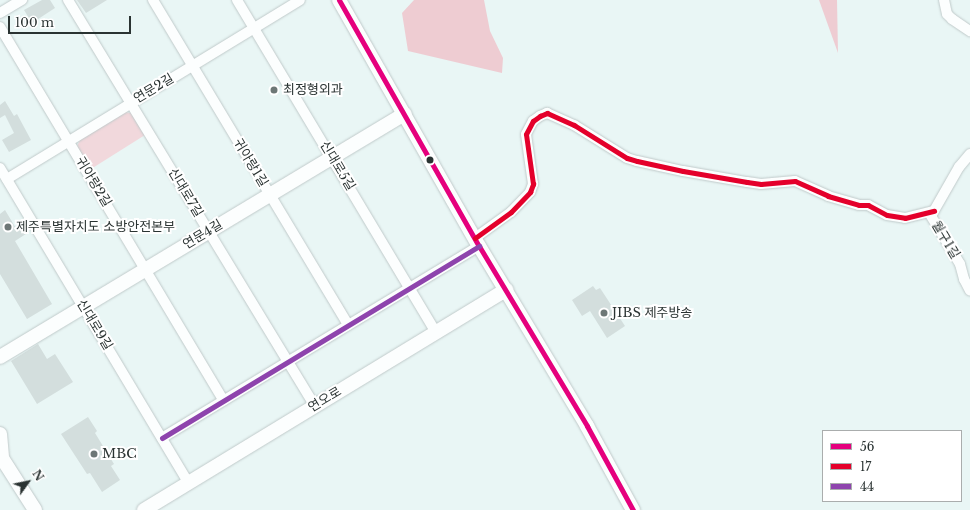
<!DOCTYPE html>
<meta charset="utf-8">
<style>
body{margin:0}
#map{position:relative;width:970px;height:510px;overflow:hidden;background:#e9f6f5;font-family:"Libre Baskerville","Noto Sans KR",serif}
div>[style]{position:absolute}
.green>*{inset:0;background:#f1d8dc}
.forest>*{inset:0;background:#eeccd2}
.building>*{inset:0;background:#d3dedd}
.roads{filter:drop-shadow(0 0 1px #c0caca) drop-shadow(0 0 1px #c0caca)}
.street>*{height:10px;margin:-5px;padding:0 5px;transform-origin:5px;border-radius:5px;background:#fcfefe}
.secondary>*{height:14px;margin:-7px;padding:0 7px;transform-origin:7px;border-radius:7px;background:#fcfefe}
.bus-1>*{height:5px;margin:-2.5px;padding:0 2.5px;transform-origin:2.5px;border-radius:2.5px;background:#e5007d}
.bus-2>*{height:5px;margin:-2.5px;padding:0 2.5px;transform-origin:2.5px;border-radius:2.5px;background:#e4002b}
.bus-3>*{height:5px;margin:-2.5px;padding:0 2.5px;transform-origin:2.5px;border-radius:2.5px;background:#8e44ad}
.dots>*{width:11px;height:11px;translate:-50% -50%;box-sizing:border-box;border:2px solid #fff;border-radius:50%}
span{translate:-50% -50%;white-space:nowrap;text-align:center;line-height:1.15;-webkit-text-stroke:4px #fff;paint-order:stroke}
.street-label{font-size:13px;color:#2a3332}
.poi-label{font-size:13px;color:#2a3332}
.left{translate:0 -50%;text-align:left}
.legend{position:absolute;left:822px;top:430px;width:140px;height:72px;box-sizing:border-box;background:#fff;border:1px solid #aaadad;margin:0;padding:5px 7px;list-style:none;font-size:12px;color:#2a3332}
.legend li{display:flex;align-items:center;gap:8px;height:20px}
.legend b{width:20px;border:1px solid #aaadad}
.north{position:absolute;left:8px;top:462px;width:40px;height:40px;-webkit-text-stroke:3px #fff;paint-order:stroke;rotate:57deg;font-size:11px;font-weight:700;line-height:16px;text-align:center;color:#2a3332}
.north::after{content:'';display:block;margin:auto;width:14px;height:18px;background:#2a3332;clip-path:polygon(50% 0,100% 100%,50% 72%,0 100%)}
.scale{position:absolute;left:8px;top:16px;width:123px;height:18px;box-sizing:border-box;border:2px solid #2a3332;border-top:0;padding-left:5px;font-size:12px;line-height:14px;white-space:nowrap;color:#2a3332;-webkit-text-stroke:3px #fff;paint-order:stroke}
</style>
<div id="map">
<div class="green">
<div style="clip-path:polygon(124px 112px,131px 113px,145px 135px,91px 169px,77px 147px,80px 139px)"></div>
</div>
<div class="forest">
<div style="clip-path:polygon(414px 0,484px 0,490px 31px,503px 58px,502px 73px,408px 51px,402px 13px)"></div>
<div style="clip-path:polygon(819px 0,837px 0,838px 53px)"></div>
</div>
<div class="building">
<div style="clip-path:polygon(42px 0,50px 0,55px 8px,32px 23px,24px 10px)"></div>
<div style="clip-path:polygon(77px 0,107px 0,86px 13px)"></div>
<div style="clip-path:polygon(5px 101px,14px 116px,17px 114px,31px 140px,9px 152px,2px 140px,14px 133px,5px 115px,0 118px,0 105px)"></div>
<div style="clip-path:polygon(5px 210px,17px 230px,25px 225px,29px 232px,15px 241px,52px 304px,27px 319px,0 274px,0 214px)"></div>
<div style="clip-path:polygon(593px 286px,596px 290px,600px 288px,625px 326px,607px 338px,590px 311px,582px 316px,572px 300px)"></div>
<div style="clip-path:polygon(38px 344px,47px 359px,55px 354px,73px 382px,37px 404px,11px 361px)"></div>
<div style="clip-path:polygon(88px 417px,97px 431px,95px 433px,114px 464px,111px 466px,120px 480px,102px 492px,90px 473px,87px 474px,61px 434px)"></div>
</div>
<div class="roads">
<div class="street">
<div style="left:68px;top:0;width:475px;rotate:58.7deg"></div>
<div style="left:153px;top:0;width:379px;rotate:59deg"></div>
<div style="left:237px;top:0;width:387px;rotate:59.1deg"></div>
<div style="left:944px;top:0;width:14px;rotate:78deg"></div>
<div style="left:947px;top:14px;width:7px;rotate:45deg"></div>
<div style="left:952px;top:19px;width:22px;rotate:34deg"></div>
<div style="left:0;top:13px;width:26px;rotate:-31deg"></div>
<div style="left:0;top:27px;width:435px;rotate:59.1deg"></div>
<div style="left:970px;top:154px;width:17px;rotate:130deg"></div>
<div style="left:959px;top:167px;width:56px;rotate:119.7deg"></div>
<div style="left:931px;top:216px;width:56px;rotate:58.9deg"></div>
<div style="left:960px;top:264px;width:16px;rotate:75deg"></div>
<div style="left:964px;top:279px;width:13px;rotate:63deg"></div>
<div style="left:0;top:168px;width:366px;rotate:59.1deg"></div>
<div style="left:7px;top:179px;width:343px;rotate:-31.4deg"></div>
<div style="left:475px;top:238px;width:44px;rotate:-35.8deg"></div>
<div style="left:511px;top:212px;width:28px;rotate:-46deg"></div>
<div style="left:530px;top:192px;width:9px;rotate:-69deg"></div>
<div style="left:533px;top:184px;width:50px;rotate:-98deg"></div>
<div style="left:526px;top:134px;width:15px;rotate:-62deg"></div>
<div style="left:533px;top:121px;width:9px;rotate:-36deg"></div>
<div style="left:540px;top:116px;width:8px;rotate:-23deg"></div>
<div style="left:547px;top:113px;width:30px;rotate:24deg"></div>
<div style="left:574px;top:125px;width:62px;rotate:31.9deg"></div>
<div style="left:627px;top:158px;width:10px;rotate:17deg"></div>
<div style="left:637px;top:161px;width:47px;rotate:12.3deg"></div>
<div style="left:683px;top:171px;width:65px;rotate:9.8deg"></div>
<div style="left:747px;top:182px;width:14px;rotate:8deg"></div>
<div style="left:761px;top:184px;width:34px;rotate:-5deg"></div>
<div style="left:795px;top:181px;width:36px;rotate:24deg"></div>
<div style="left:828px;top:196px;width:32px;rotate:16deg"></div>
<div style="left:859px;top:205px;width:9px"></div>
<div style="left:868px;top:205px;width:21px;rotate:28deg"></div>
<div style="left:887px;top:215px;width:18px;rotate:9deg"></div>
<div style="left:905px;top:218px;width:30px;rotate:-14deg"></div>
<div style="left:162px;top:438px;width:371px;rotate:-31.2deg"></div>
</div>
<div class="secondary">
<div style="left:339px;top:0;width:283px;rotate:60.4deg"></div>
<div style="left:479px;top:246px;width:210px;rotate:59deg"></div>
<div style="left:587px;top:426px;width:96px;rotate:61.3deg"></div>
<div style="left:0;top:357px;width:472px;rotate:-31deg"></div>
<div style="left:0;top:434px;width:22px;rotate:85deg"></div>
<div style="left:0;top:455px;width:65px;rotate:57.5deg"></div>
<div style="left:144px;top:510px;width:424px;rotate:-31.3deg"></div>
</div>
</div>
<div class="bus-1">
<div style="left:339px;top:0;width:283px;rotate:60.4deg"></div>
<div style="left:479px;top:246px;width:210px;rotate:59deg"></div>
<div style="left:587px;top:426px;width:96px;rotate:61.3deg"></div>
</div>
<div class="bus-2">
<div style="left:475px;top:238px;width:44px;rotate:-35.8deg"></div>
<div style="left:511px;top:212px;width:28px;rotate:-46deg"></div>
<div style="left:530px;top:192px;width:9px;rotate:-69deg"></div>
<div style="left:533px;top:184px;width:50px;rotate:-98deg"></div>
<div style="left:526px;top:134px;width:15px;rotate:-62deg"></div>
<div style="left:533px;top:121px;width:9px;rotate:-36deg"></div>
<div style="left:540px;top:116px;width:8px;rotate:-23deg"></div>
<div style="left:547px;top:113px;width:30px;rotate:24deg"></div>
<div style="left:574px;top:125px;width:62px;rotate:31.9deg"></div>
<div style="left:627px;top:158px;width:10px;rotate:17deg"></div>
<div style="left:637px;top:161px;width:47px;rotate:12.3deg"></div>
<div style="left:683px;top:171px;width:65px;rotate:9.8deg"></div>
<div style="left:747px;top:182px;width:14px;rotate:8deg"></div>
<div style="left:761px;top:184px;width:34px;rotate:-5deg"></div>
<div style="left:795px;top:181px;width:36px;rotate:24deg"></div>
<div style="left:828px;top:196px;width:32px;rotate:16deg"></div>
<div style="left:859px;top:205px;width:9px"></div>
<div style="left:868px;top:205px;width:21px;rotate:28deg"></div>
<div style="left:887px;top:215px;width:18px;rotate:9deg"></div>
<div style="left:905px;top:218px;width:30px;rotate:-14deg"></div>
</div>
<div class="bus-3">
<div style="left:162px;top:438px;width:371px;rotate:-31.2deg"></div>
</div>
<div class="dots">
<div style="left:274px;top:90px;background:#6d7776"></div>
<div style="left:430px;top:160px;background:#2a3332"></div>
<div style="left:8px;top:227px;background:#6d7776"></div>
<div style="left:604px;top:313px;background:#6d7776"></div>
<div style="left:94px;top:454px;background:#6d7776"></div>
</div>
<div class="street-label">
<span style="left:154px;top:89px;rotate:-31deg">연문2길</span>
<span style="left:250px;top:163px;rotate:59deg">귀아랑1길</span>
<span style="left:337px;top:166px;rotate:59deg">신대로5길</span>
<span style="left:93px;top:182px;rotate:59deg">귀아랑2길</span>
<span style="left:185px;top:193px;rotate:59deg">신대로7길</span>
<span style="left:203px;top:235px;rotate:-31deg">연문4길</span>
<span style="left:945px;top:240px;rotate:59deg">월구1길</span>
<span style="left:94px;top:325px;rotate:59deg">신대로9길</span>
<span style="left:325px;top:400px;rotate:-31deg">연오로</span>
</div>
<div class="poi-label">
<span class="left" style="left:283px;top:90px">최정형외과</span>
<span class="left" style="left:16px;top:227px">제주특별자치도 소방안전본부</span>
<span class="left" style="left:612px;top:313px">JIBS 제주방송</span>
<span class="left" style="left:102px;top:454px">MBC</span>
</div>
<ul class="legend">
<li><b style="height:5px;background:#e5007d"></b>56</li>
<li><b style="height:5px;background:#e4002b"></b>17</li>
<li><b style="height:5px;background:#8e44ad"></b>44</li>
</ul>
<div class="north">N</div>
<div class="scale">100 m</div>
</div>
